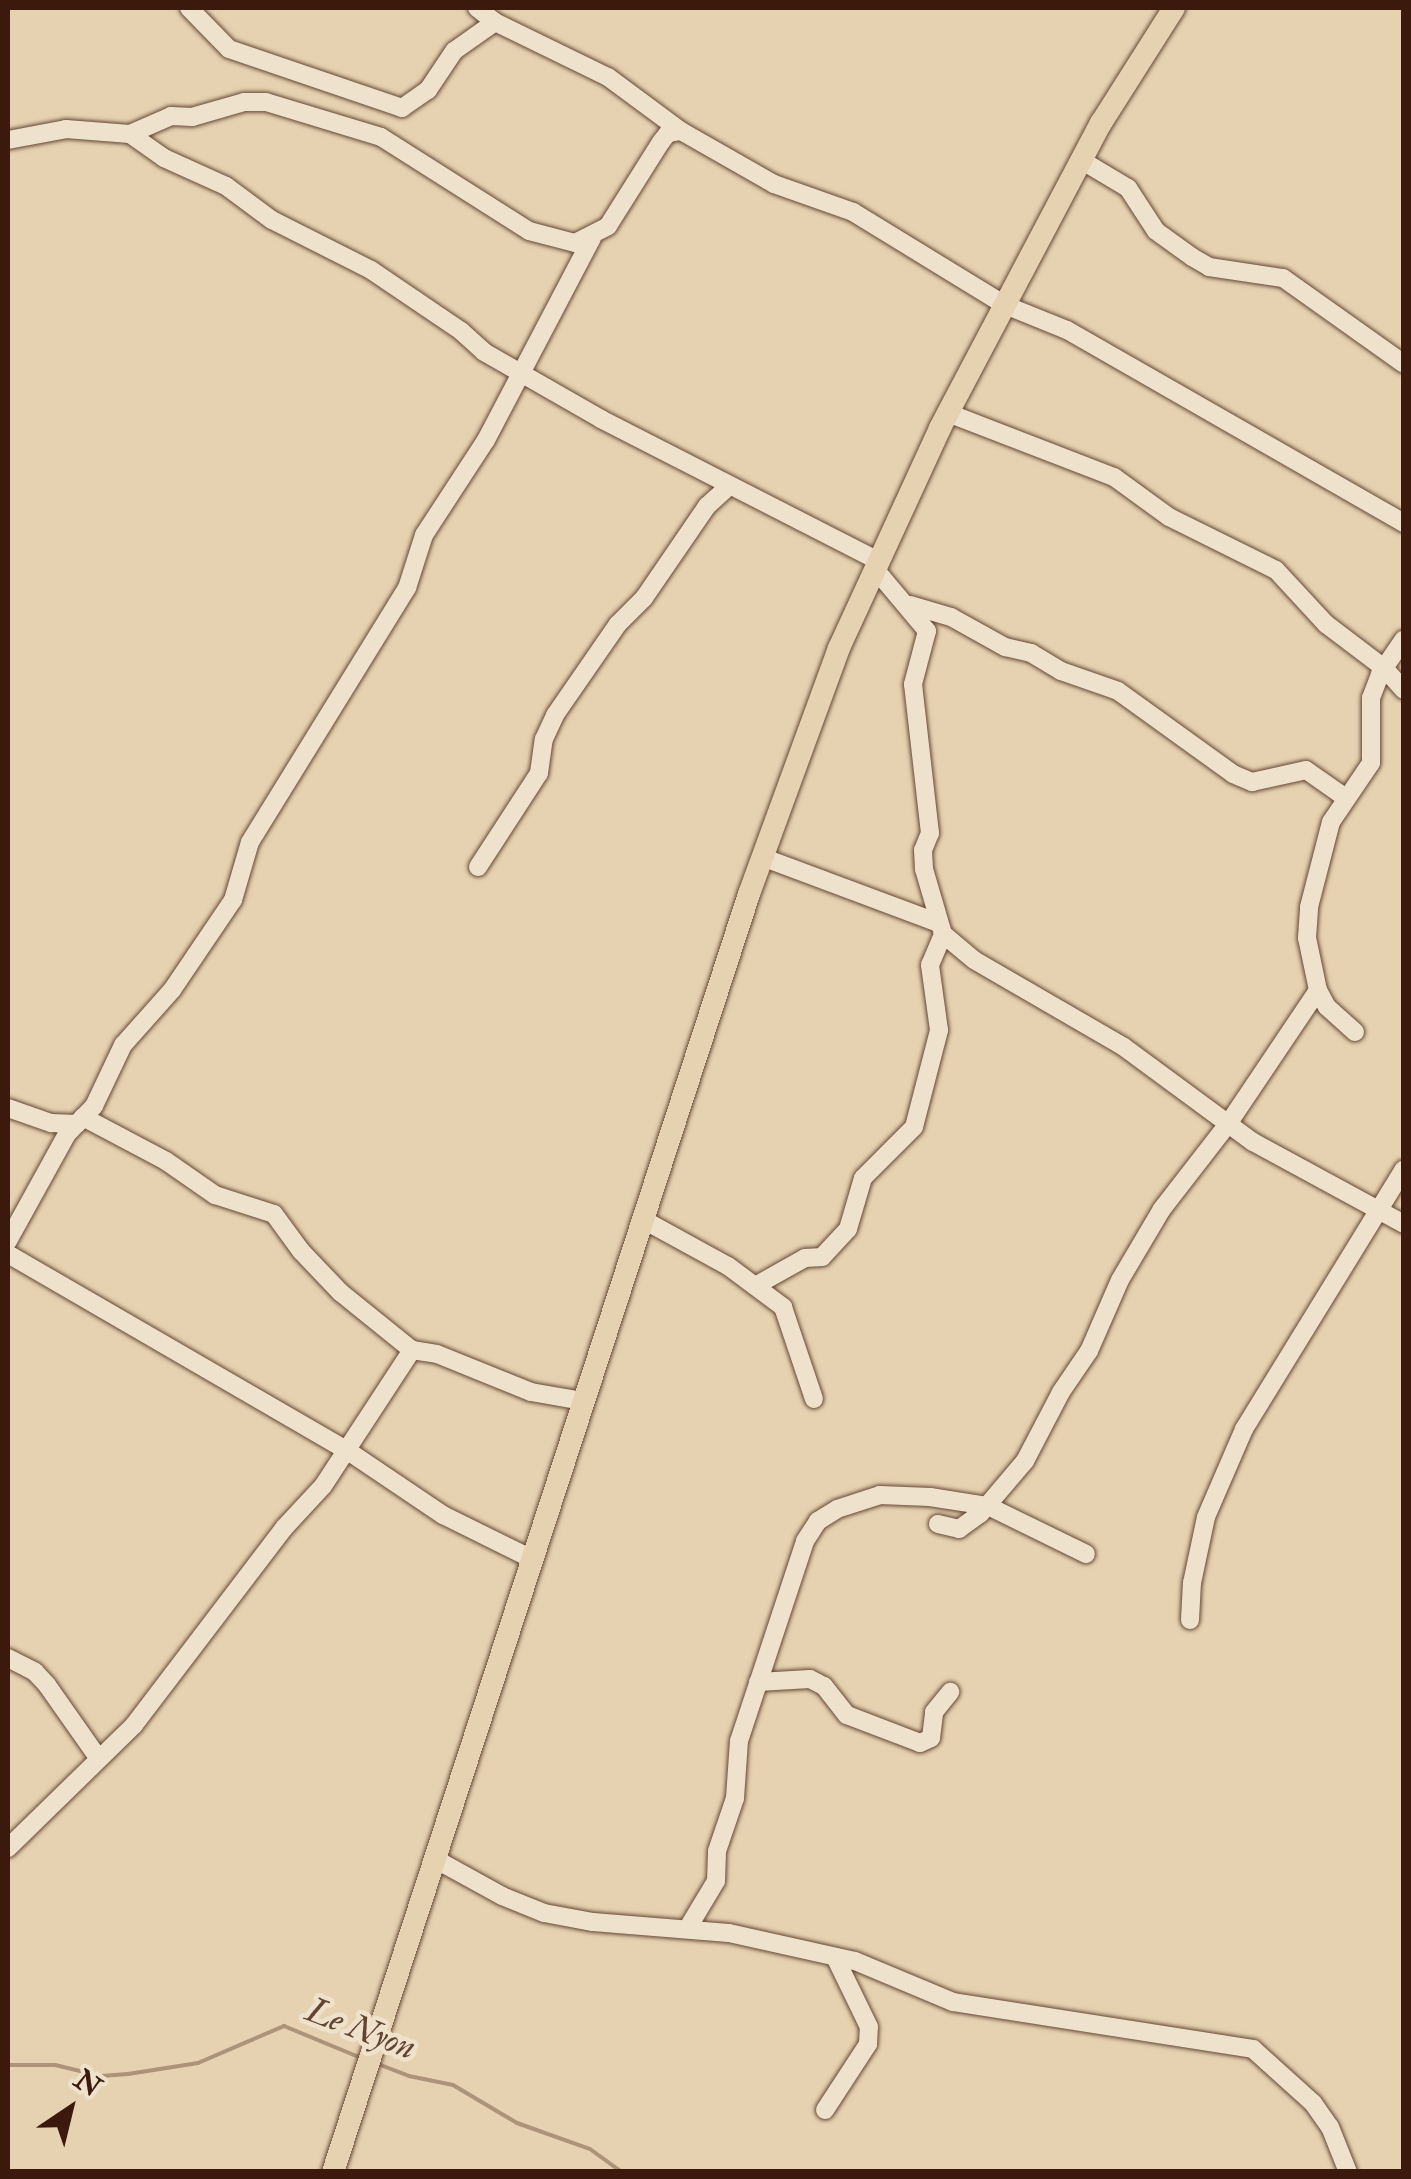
<!DOCTYPE html>
<style>
body{margin:0}
#map{position:relative;width:1411px;height:2179px;overflow:hidden;background:#e6d2b1;font-family:"IM FELL Double Pica",serif}
div>[style]{position:absolute}
.stream>*{height:4px;margin:-2px;padding:0 2px;transform-origin:2px;border-radius:2px;background:#ac9379}
.roads{filter:drop-shadow(0 0 2px #664735) drop-shadow(0 0 2px #664735)}
.minor>*{height:18px;margin:-9px;padding:0 9px;transform-origin:9px;border-radius:9px;background:#efe2cc}
.major>*{height:22px;margin:-11px;padding:0 11px;transform-origin:11px;border-radius:11px;background:#e6d2b1}
span{translate:-50% -50%;white-space:nowrap;text-align:center;line-height:1.15;-webkit-text-stroke:9px #efe2cc;paint-order:stroke}
.water-label{font-size:35px;color:#634432;font-style:italic}
.frame{position:absolute;inset:0;border:10px solid #3b190c;pointer-events:none}
.north{position:absolute;left:20px;top:2059px;width:100px;height:100px;-webkit-text-stroke:8px #efe2cc;paint-order:stroke;rotate:35deg;font-size:28px;font-weight:700;line-height:40px;text-align:center;color:#3b190c}
.north::after{content:'';display:block;margin:auto;width:35px;height:45px;background:#3b190c;clip-path:polygon(50% 0,100% 100%,50% 72%,0 100%)}
</style>
<div id="map">
<div class="stream">
<div style="left:378px;top:2064px;width:33px;rotate:21deg"></div>
<div style="left:409px;top:2076px;width:45px;rotate:11.6deg"></div>
<div style="left:453px;top:2085px;width:74px;rotate:30.7deg"></div>
<div style="left:517px;top:2123px;width:77px;rotate:19.6deg"></div>
<div style="left:590px;top:2149px;width:39px;rotate:36deg"></div>
<div style="left:8px;top:2065px;width:47px"></div>
<div style="left:55px;top:2065px;width:47px;rotate:13.4deg"></div>
<div style="left:101px;top:2076px;width:27px;rotate:-4deg"></div>
<div style="left:128px;top:2074px;width:71px;rotate:-8.9deg"></div>
<div style="left:198px;top:2063px;width:94px;rotate:-23.3deg"></div>
<div style="left:284px;top:2026px;width:81px;rotate:22.5deg"></div>
</div>
<div class="roads">
<div class="minor">
<div style="left:189px;top:8px;width:57px;rotate:45.7deg"></div>
<div style="left:229px;top:49px;width:183px;rotate:18.8deg"></div>
<div style="left:402px;top:108px;width:32px;rotate:-35deg"></div>
<div style="left:428px;top:90px;width:47px;rotate:-56.3deg"></div>
<div style="left:454px;top:51px;width:50px;rotate:-35.3deg"></div>
<div style="left:477px;top:8px;width:23px;rotate:38deg"></div>
<div style="left:495px;top:22px;width:126px;rotate:26deg"></div>
<div style="left:608px;top:77px;width:91px;rotate:36.5deg"></div>
<div style="left:681px;top:131px;width:107px;rotate:29.7deg"></div>
<div style="left:774px;top:184px;width:84px;rotate:19.5deg"></div>
<div style="left:853px;top:212px;width:178px;rotate:31.5deg"></div>
<div style="left:1005px;top:305px;width:67px;rotate:22deg"></div>
<div style="left:1067px;top:330px;width:388px;rotate:29.8deg"></div>
<div style="left:130px;top:134px;width:42px;rotate:35.2deg"></div>
<div style="left:164px;top:158px;width:68px;rotate:24.3deg"></div>
<div style="left:226px;top:186px;width:57px;rotate:36.5deg"></div>
<div style="left:272px;top:220px;width:111px;rotate:26.8deg"></div>
<div style="left:371px;top:270px;width:109px;rotate:34.1deg"></div>
<div style="left:461px;top:331px;width:31px;rotate:42deg"></div>
<div style="left:484px;top:352px;width:135px;rotate:29.8deg"></div>
<div style="left:601px;top:419px;width:312px;rotate:27.1deg"></div>
<div style="left:8px;top:140px;width:59px;rotate:-10.7deg"></div>
<div style="left:66px;top:129px;width:64px;rotate:4.5deg"></div>
<div style="left:130px;top:134px;width:45px;rotate:-23.7deg"></div>
<div style="left:171px;top:116px;width:21px;rotate:3deg"></div>
<div style="left:192px;top:117px;width:54px;rotate:-16.1deg"></div>
<div style="left:244px;top:102px;width:22px"></div>
<div style="left:266px;top:102px;width:120px;rotate:16.9deg"></div>
<div style="left:381px;top:137px;width:175px;rotate:32.4deg"></div>
<div style="left:529px;top:231px;width:48px;rotate:14.6deg"></div>
<div style="left:575px;top:243px;width:37px;rotate:-27deg"></div>
<div style="left:608px;top:226px;width:99px;rotate:-57.8deg"></div>
<div style="left:661px;top:142px;width:11px;rotate:-52deg"></div>
<div style="left:668px;top:133px;width:13px;rotate:-9deg"></div>
<div style="left:1081px;top:160px;width:55px;rotate:30.8deg"></div>
<div style="left:1128px;top:188px;width:51px;rotate:56.9deg"></div>
<div style="left:1156px;top:231px;width:44px;rotate:35.8deg"></div>
<div style="left:1192px;top:257px;width:20px;rotate:30deg"></div>
<div style="left:1209px;top:267px;width:75px;rotate:8.5deg"></div>
<div style="left:1283px;top:278px;width:148px;rotate:35.4deg"></div>
<div style="left:948px;top:413px;width:178px;rotate:21.1deg"></div>
<div style="left:1114px;top:477px;width:68px;rotate:36deg"></div>
<div style="left:1169px;top:517px;width:119px;rotate:26.4deg"></div>
<div style="left:1276px;top:570px;width:74px;rotate:47.2deg"></div>
<div style="left:1326px;top:624px;width:73px;rotate:37.2deg"></div>
<div style="left:1384px;top:668px;width:30px;rotate:48deg"></div>
<div style="left:875px;top:569px;width:81px;rotate:50deg"></div>
<div style="left:927px;top:631px;width:55px;rotate:104.8deg"></div>
<div style="left:913px;top:684px;width:150px;rotate:83.5deg"></div>
<div style="left:930px;top:833px;width:18px;rotate:112deg"></div>
<div style="left:923px;top:850px;width:19px;rotate:87deg"></div>
<div style="left:924px;top:869px;width:68px;rotate:73.7deg"></div>
<div style="left:943px;top:934px;width:40px;rotate:40deg"></div>
<div style="left:974px;top:960px;width:173px;rotate:30.1deg"></div>
<div style="left:1124px;top:1047px;width:160px;rotate:36.4deg"></div>
<div style="left:1253px;top:1142px;width:172px;rotate:28.5deg"></div>
<div style="left:910px;top:605px;width:43px;rotate:16.3deg"></div>
<div style="left:951px;top:617px;width:62px;rotate:29.1deg"></div>
<div style="left:1005px;top:647px;width:27px;rotate:13deg"></div>
<div style="left:1031px;top:653px;width:35px;rotate:31deg"></div>
<div style="left:1061px;top:671px;width:60px;rotate:19.3deg"></div>
<div style="left:1118px;top:691px;width:142px;rotate:35.8deg"></div>
<div style="left:1233px;top:774px;width:21px;rotate:23deg"></div>
<div style="left:1252px;top:782px;width:55px;rotate:-12.5deg"></div>
<div style="left:1306px;top:770px;width:49px;rotate:35deg"></div>
<div style="left:762px;top:857px;width:186px;rotate:20.5deg"></div>
<div style="left:478px;top:867px;width:112px;rotate:-57deg"></div>
<div style="left:539px;top:773px;width:34px;rotate:-82deg"></div>
<div style="left:544px;top:739px;width:26px;rotate:-65deg"></div>
<div style="left:555px;top:715px;width:111px;rotate:-55.3deg"></div>
<div style="left:618px;top:624px;width:37px;rotate:-45deg"></div>
<div style="left:644px;top:598px;width:112px;rotate:-55.6deg"></div>
<div style="left:707px;top:506px;width:30px;rotate:-42deg"></div>
<div style="left:1355px;top:1032px;width:38px;rotate:-138deg"></div>
<div style="left:1327px;top:1007px;width:19px;rotate:-118deg"></div>
<div style="left:1318px;top:990px;width:53px;rotate:-101.9deg"></div>
<div style="left:1307px;top:938px;width:31px;rotate:-86deg"></div>
<div style="left:1309px;top:907px;width:88px;rotate:-75.5deg"></div>
<div style="left:1331px;top:822px;width:71px;rotate:-55.9deg"></div>
<div style="left:1371px;top:763px;width:65px;rotate:-90deg"></div>
<div style="left:1371px;top:698px;width:26px;rotate:-69deg"></div>
<div style="left:1380px;top:674px;width:42px;rotate:-55.6deg"></div>
<div style="left:8px;top:1108px;width:46px;rotate:19.2deg"></div>
<div style="left:51px;top:1123px;width:26px;rotate:2deg"></div>
<div style="left:83px;top:1117px;width:94px;rotate:27.9deg"></div>
<div style="left:166px;top:1161px;width:60px;rotate:34.8deg"></div>
<div style="left:215px;top:1195px;width:62px;rotate:17.9deg"></div>
<div style="left:274px;top:1214px;width:46px;rotate:53.9deg"></div>
<div style="left:301px;top:1251px;width:57px;rotate:46.4deg"></div>
<div style="left:340px;top:1292px;width:92px;rotate:38.9deg"></div>
<div style="left:412px;top:1350px;width:25px;rotate:9deg"></div>
<div style="left:437px;top:1354px;width:101px;rotate:22deg"></div>
<div style="left:531px;top:1392px;width:53px;rotate:9.8deg"></div>
<div style="left:642px;top:1219px;width:98px;rotate:28.7deg"></div>
<div style="left:728px;top:1266px;width:69px;rotate:36.7deg"></div>
<div style="left:783px;top:1307px;width:97px;rotate:71.4deg"></div>
<div style="left:8px;top:1241px;width:122px;rotate:-61.1deg"></div>
<div style="left:67px;top:1134px;width:39px;rotate:-46deg"></div>
<div style="left:94px;top:1106px;width:68px;rotate:-64.6deg"></div>
<div style="left:123px;top:1045px;width:74px;rotate:-48.3deg"></div>
<div style="left:172px;top:990px;width:109px;rotate:-55.9deg"></div>
<div style="left:233px;top:900px;width:60px;rotate:-73.7deg"></div>
<div style="left:250px;top:842px;width:299px;rotate:-58.3deg"></div>
<div style="left:407px;top:588px;width:56px;rotate:-72.2deg"></div>
<div style="left:424px;top:535px;width:113px;rotate:-56.9deg"></div>
<div style="left:486px;top:440px;width:228px;rotate:-62.3deg"></div>
<div style="left:8px;top:1254px;width:393px;rotate:30.1deg"></div>
<div style="left:348px;top:1451px;width:115px;rotate:34deg"></div>
<div style="left:443px;top:1515px;width:99px;rotate:26.3deg"></div>
<div style="left:755px;top:1286px;width:57px;rotate:-29.2deg"></div>
<div style="left:805px;top:1258px;width:17px;rotate:-3deg"></div>
<div style="left:822px;top:1257px;width:38px;rotate:-47deg"></div>
<div style="left:848px;top:1229px;width:53px;rotate:-73.6deg"></div>
<div style="left:863px;top:1178px;width:72px;rotate:-45deg"></div>
<div style="left:914px;top:1127px;width:100px;rotate:-75.5deg"></div>
<div style="left:939px;top:1030px;width:66px;rotate:-97.9deg"></div>
<div style="left:930px;top:965px;width:34px;rotate:-67deg"></div>
<div style="left:938px;top:1524px;width:22px;rotate:13deg"></div>
<div style="left:959px;top:1529px;width:26px;rotate:-36deg"></div>
<div style="left:980px;top:1514px;width:70px;rotate:-49.7deg"></div>
<div style="left:1025px;top:1461px;width:78px;rotate:-62.4deg"></div>
<div style="left:1061px;top:1392px;width:50px;rotate:-55.7deg"></div>
<div style="left:1089px;top:1351px;width:77px;rotate:-66.4deg"></div>
<div style="left:1120px;top:1280px;width:82px;rotate:-59.4deg"></div>
<div style="left:1162px;top:1209px;width:108px;rotate:-52.2deg"></div>
<div style="left:1228px;top:1124px;width:161px;rotate:-56.1deg"></div>
<div style="left:1190px;top:1620px;width:37px;rotate:-87deg"></div>
<div style="left:1192px;top:1583px;width:67px;rotate:-78deg"></div>
<div style="left:1206px;top:1517px;width:96px;rotate:-66.6deg"></div>
<div style="left:1244px;top:1429px;width:305px;rotate:-58.4deg"></div>
<div style="left:8px;top:1658px;width:30px;rotate:27deg"></div>
<div style="left:35px;top:1672px;width:18px;rotate:47deg"></div>
<div style="left:47px;top:1685px;width:90px;rotate:54.9deg"></div>
<div style="left:758px;top:1682px;width:52px;rotate:-3.3deg"></div>
<div style="left:810px;top:1679px;width:16px;rotate:27deg"></div>
<div style="left:824px;top:1686px;width:37px;rotate:52deg"></div>
<div style="left:847px;top:1715px;width:78px;rotate:21deg"></div>
<div style="left:920px;top:1743px;width:12px;rotate:-24deg"></div>
<div style="left:931px;top:1738px;width:26px;rotate:-83deg"></div>
<div style="left:934px;top:1712px;width:26px;rotate:-51deg"></div>
<div style="left:8px;top:1848px;width:176px;rotate:-44.3deg"></div>
<div style="left:134px;top:1725px;width:248px;rotate:-52.7deg"></div>
<div style="left:284px;top:1528px;width:57px;rotate:-47.1deg"></div>
<div style="left:323px;top:1486px;width:163px;rotate:-56.8deg"></div>
<div style="left:435px;top:1859px;width:77px;rotate:28.9deg"></div>
<div style="left:502px;top:1896px;width:45px;rotate:22deg"></div>
<div style="left:544px;top:1913px;width:50px;rotate:10.4deg"></div>
<div style="left:593px;top:1922px;width:136px;rotate:4.6deg"></div>
<div style="left:729px;top:1933px;width:129px;rotate:12.5deg"></div>
<div style="left:855px;top:1961px;width:106px;rotate:22.7deg"></div>
<div style="left:953px;top:2002px;width:304px;rotate:8.9deg"></div>
<div style="left:1253px;top:2049px;width:81px;rotate:42deg"></div>
<div style="left:1313px;top:2103px;width:29px;rotate:55deg"></div>
<div style="left:1330px;top:2127px;width:48px;rotate:68.2deg"></div>
<div style="left:689px;top:1926px;width:52px;rotate:-59deg"></div>
<div style="left:716px;top:1881px;width:30px;rotate:-88deg"></div>
<div style="left:717px;top:1851px;width:56px;rotate:-71.2deg"></div>
<div style="left:735px;top:1798px;width:57px;rotate:-86deg"></div>
<div style="left:739px;top:1741px;width:211px;rotate:-71.7deg"></div>
<div style="left:805px;top:1541px;width:24px;rotate:-57deg"></div>
<div style="left:818px;top:1521px;width:22px;rotate:-32deg"></div>
<div style="left:837px;top:1509px;width:45px;rotate:-18deg"></div>
<div style="left:880px;top:1495px;width:50px;rotate:2.3deg"></div>
<div style="left:930px;top:1497px;width:59px;rotate:8.8deg"></div>
<div style="left:988px;top:1506px;width:109px;rotate:26.1deg"></div>
<div style="left:825px;top:2110px;width:79px;rotate:-56.9deg"></div>
<div style="left:868px;top:2044px;width:17px;rotate:-87deg"></div>
<div style="left:869px;top:2027px;width:78px;rotate:-115.9deg"></div>
</div>
<div class="major">
<div style="left:333px;top:2172px;width:1344px;rotate:-71.97deg"></div>
<div style="left:749px;top:894px;width:262px;rotate:-69.9deg"></div>
<div style="left:839px;top:648px;width:242px;rotate:-65.3deg"></div>
<div style="left:940px;top:428px;width:345px;rotate:-62.2deg"></div>
<div style="left:1101px;top:123px;width:136px;rotate:-57.6deg"></div>
</div>
</div>
<div class="water-label">
<span style="left:361px;top:2029px;rotate:21deg">Le Nyon</span>
</div>
<div class="frame"></div>
<div class="north">N</div>
</div>
